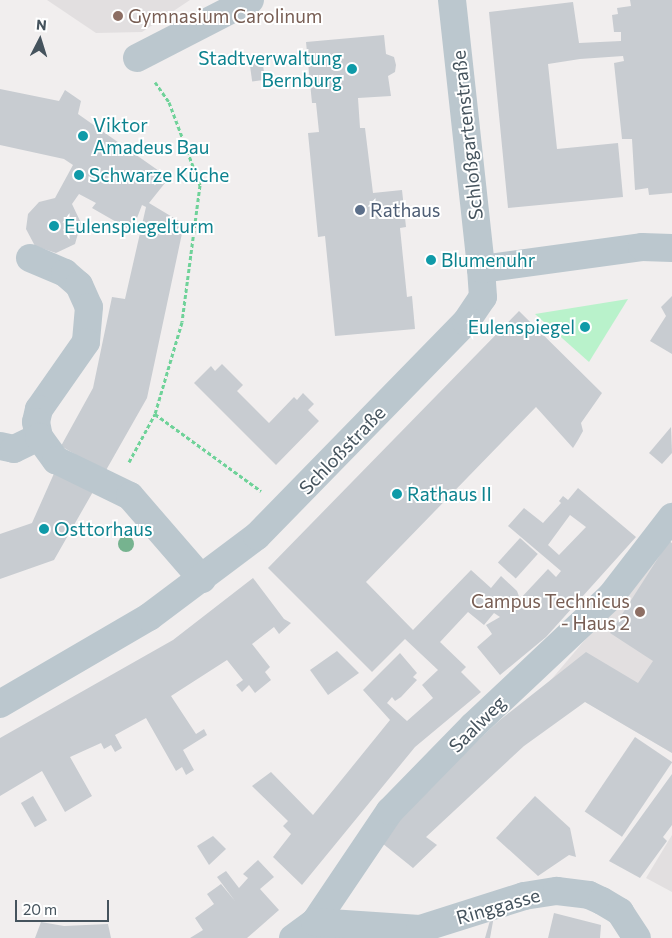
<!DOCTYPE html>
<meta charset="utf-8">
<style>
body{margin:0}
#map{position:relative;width:672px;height:938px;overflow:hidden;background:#f1eeee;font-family:Commissioner,sans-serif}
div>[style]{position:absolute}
.education>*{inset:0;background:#e2dfe0}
.green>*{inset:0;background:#b9f2cb}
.building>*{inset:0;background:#c8ccd1;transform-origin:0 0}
.path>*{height:3px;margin-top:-1.5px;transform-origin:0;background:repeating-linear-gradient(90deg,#6fd299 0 4px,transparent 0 6.5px)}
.minor>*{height:28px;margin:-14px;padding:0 14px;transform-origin:14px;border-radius:14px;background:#bbc7ce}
.trees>*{width:16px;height:16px;margin:-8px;border-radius:50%;background:#76b38f}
.dots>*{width:14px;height:14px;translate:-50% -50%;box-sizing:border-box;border:2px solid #fff;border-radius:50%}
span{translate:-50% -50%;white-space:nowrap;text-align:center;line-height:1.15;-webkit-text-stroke:4px #fff;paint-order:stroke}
.education-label{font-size:19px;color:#785e54}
.left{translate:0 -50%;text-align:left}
.right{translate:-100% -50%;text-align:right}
.culture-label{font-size:19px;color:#0d838f}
.street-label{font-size:19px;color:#45535d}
.service-label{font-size:19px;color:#4e5e75}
.north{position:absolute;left:15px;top:15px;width:50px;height:50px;-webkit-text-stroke:4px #fff;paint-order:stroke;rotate:5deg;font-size:14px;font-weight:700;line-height:20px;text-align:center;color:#45535d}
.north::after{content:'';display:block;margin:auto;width:18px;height:22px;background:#45535d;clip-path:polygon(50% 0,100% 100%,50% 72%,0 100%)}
.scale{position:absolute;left:15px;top:900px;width:94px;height:22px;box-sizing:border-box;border:2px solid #45535d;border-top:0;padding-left:6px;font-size:15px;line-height:18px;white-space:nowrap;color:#45535d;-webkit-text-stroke:4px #fff;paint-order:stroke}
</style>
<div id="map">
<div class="education">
<div style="clip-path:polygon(47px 0,190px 0,142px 32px,96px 33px)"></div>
<div style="clip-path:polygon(669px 541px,672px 753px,550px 681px)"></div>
<div style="clip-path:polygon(672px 835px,672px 892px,646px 878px)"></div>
</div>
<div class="green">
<div style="clip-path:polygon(628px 299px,589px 362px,535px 314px)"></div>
</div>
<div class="building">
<div style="clip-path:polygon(630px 0,672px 0,672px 193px,649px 195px,648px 188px,635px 190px,632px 139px,622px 139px,614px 63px,624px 61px,623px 56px,580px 59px,548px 64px,557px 149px,618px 143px,623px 197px,508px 208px,489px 12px,573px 2px,579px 43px,621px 41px,621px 32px,614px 32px,612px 15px,618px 14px,617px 8px,631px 6px)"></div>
<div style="clip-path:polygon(384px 35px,386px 54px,394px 57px,396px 65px,395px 72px,388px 76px,391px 96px,358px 98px,360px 128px,365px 128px,373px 193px,402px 190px,406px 227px,400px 228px,407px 297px,412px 296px,415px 329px,335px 336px,325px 236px,318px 237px,308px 133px,319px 132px,316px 103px,312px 103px,306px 42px)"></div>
<div style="left:262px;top:58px;width:22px;height:13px;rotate:82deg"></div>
<div style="clip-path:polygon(0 89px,59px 101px,65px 90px,81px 101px,78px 114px,169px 178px,149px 203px,184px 224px,147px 398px,105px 472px,61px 446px,93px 388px,112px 297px,125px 299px,146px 207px,142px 205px,132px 231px,92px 208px,96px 203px,79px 194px,72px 204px,81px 223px,75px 244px,56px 253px,35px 246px,26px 229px,28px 214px,39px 202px,55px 198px,73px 165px,64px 159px,0 145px)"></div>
<div style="clip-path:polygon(672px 296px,672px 354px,650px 341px,666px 316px,661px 307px)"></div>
<div style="clip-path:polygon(evenodd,519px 311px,602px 393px,581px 423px,583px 431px,578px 440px,573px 448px,536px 407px,366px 582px,413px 630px,471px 570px,491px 588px,501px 576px,517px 591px,520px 599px,548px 569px,556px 577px,561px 571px,508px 526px,524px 508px,543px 523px,561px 503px,559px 501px,563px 496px,568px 500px,578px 488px,636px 537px,546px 637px,500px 675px,477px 647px,492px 634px,486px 625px,500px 617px,494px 613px,484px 625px,468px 612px,440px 642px,466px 667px,461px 672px,481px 692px,415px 747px,302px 885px,273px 857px,291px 834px,283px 826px,288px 821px,252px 786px,271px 772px,313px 815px,390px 720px,363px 690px,400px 653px,417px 673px,413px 677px,417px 680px,401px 697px,395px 701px,392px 697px,387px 703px,407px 721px,433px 698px,422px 685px,438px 670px,405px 639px,372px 672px,268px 568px,519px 311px,570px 515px,586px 527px,559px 555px,548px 545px,570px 515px)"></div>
<div style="clip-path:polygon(222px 364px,243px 385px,237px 391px,269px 423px,294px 397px,297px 400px,303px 393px,314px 404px,308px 410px,319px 421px,276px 465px,194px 383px,211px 366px,215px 371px)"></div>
<div style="clip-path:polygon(671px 427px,672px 453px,662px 464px,649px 453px)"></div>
<div style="clip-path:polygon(56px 469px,94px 490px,54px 560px,0 579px,0 534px,32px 523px)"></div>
<div style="left:520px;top:538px;width:24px;height:33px;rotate:42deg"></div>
<div style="clip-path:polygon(669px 541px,672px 543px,672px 753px,585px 702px,524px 746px,426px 837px,437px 845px,413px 868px,382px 843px,400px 815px,436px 779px,500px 720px,586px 652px,638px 683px,653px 661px,610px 633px)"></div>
<div style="clip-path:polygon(253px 578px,284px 619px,291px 623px,279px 634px,274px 627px,252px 644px,270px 667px,265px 672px,271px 680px,255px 693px,249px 685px,242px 692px,236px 685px,243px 680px,227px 660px,171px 696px,196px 734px,204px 729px,207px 735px,183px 750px,194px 770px,186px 775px,182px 767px,176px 771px,146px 718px,115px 735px,122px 748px,115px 752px,111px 745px,104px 749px,101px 743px,70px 757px,92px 796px,65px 812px,42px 771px,0 796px,0 738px,173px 640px)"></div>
<div style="clip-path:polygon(337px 651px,359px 673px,328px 695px,310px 670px)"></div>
<div style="left:635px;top:737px;width:45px;height:90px;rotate:34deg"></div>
<div style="clip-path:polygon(672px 774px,672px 825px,663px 837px,667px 841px,640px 878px,609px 861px)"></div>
<div style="left:33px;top:796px;width:28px;height:14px;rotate:60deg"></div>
<div style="clip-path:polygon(535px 796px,570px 828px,576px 857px,569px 855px,538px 876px,496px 838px)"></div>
<div style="clip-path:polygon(213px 836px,226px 849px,209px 865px,197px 846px)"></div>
<div style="clip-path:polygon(258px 860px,274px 877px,260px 889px,279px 910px,247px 938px,190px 938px,203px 930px,195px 918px,214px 904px,207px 894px,221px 884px,235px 901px,217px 877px,226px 871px,239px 888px,248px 878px,243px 874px)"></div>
<div style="clip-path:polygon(554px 913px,601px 925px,600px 938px,548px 938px)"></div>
<div style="clip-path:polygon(494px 916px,490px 938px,485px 938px,491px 917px)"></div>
<div style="clip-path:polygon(41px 922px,64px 926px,108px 924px,111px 938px,35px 938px)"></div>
</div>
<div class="path">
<div style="left:155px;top:82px;width:24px;rotate:55deg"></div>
<div style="left:169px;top:102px;width:89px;rotate:69.5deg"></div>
<div style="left:200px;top:185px;width:138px;rotate:97.5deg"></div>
<div style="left:182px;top:322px;width:96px;rotate:106.4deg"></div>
<div style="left:155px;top:414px;width:131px;rotate:36deg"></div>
<div style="left:129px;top:462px;width:55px;rotate:-61.6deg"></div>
</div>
<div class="minor">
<div style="left:452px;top:0;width:271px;rotate:83.8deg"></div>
<div style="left:137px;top:58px;width:127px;rotate:-27.2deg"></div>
<div style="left:30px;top:258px;width:38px;rotate:23deg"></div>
<div style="left:65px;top:273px;width:18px;rotate:41deg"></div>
<div style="left:79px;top:285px;width:24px;rotate:66deg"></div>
<div style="left:89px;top:307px;width:35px;rotate:95deg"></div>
<div style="left:86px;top:342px;width:82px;rotate:125deg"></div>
<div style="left:39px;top:409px;width:13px;rotate:103deg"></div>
<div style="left:36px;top:422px;width:15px;rotate:79deg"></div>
<div style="left:0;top:446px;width:14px;rotate:12deg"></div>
<div style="left:14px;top:449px;width:28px;rotate:-26deg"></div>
<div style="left:39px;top:437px;width:29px;rotate:54deg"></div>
<div style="left:56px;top:460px;width:82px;rotate:25.9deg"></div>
<div style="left:130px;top:496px;width:110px;rotate:49.1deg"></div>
<div style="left:0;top:704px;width:173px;rotate:-30.3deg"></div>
<div style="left:149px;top:617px;width:135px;rotate:-36.9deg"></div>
<div style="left:257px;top:536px;width:299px;rotate:-45.7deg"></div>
<div style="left:466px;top:322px;width:30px;rotate:-56deg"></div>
<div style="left:483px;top:297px;width:28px;rotate:-94deg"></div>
<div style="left:481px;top:269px;width:162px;rotate:-7.8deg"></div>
<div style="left:642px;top:247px;width:30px;rotate:2deg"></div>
<div style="left:293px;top:938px;width:27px;rotate:-36deg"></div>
<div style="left:315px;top:922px;width:134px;rotate:-56deg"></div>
<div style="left:390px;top:811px;width:119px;rotate:-45.7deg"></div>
<div style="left:473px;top:726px;width:190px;rotate:-43.3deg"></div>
<div style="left:611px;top:596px;width:100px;rotate:-52.3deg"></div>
<div style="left:346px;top:938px;width:35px;rotate:-153deg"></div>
<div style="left:315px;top:922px;width:105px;rotate:3.8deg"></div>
<div style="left:420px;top:929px;width:109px;rotate:-17.6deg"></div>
<div style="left:524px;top:896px;width:33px;rotate:-9deg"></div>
<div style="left:557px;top:891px;width:32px;rotate:7deg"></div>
<div style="left:589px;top:895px;width:14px;rotate:25deg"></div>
<div style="left:602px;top:901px;width:21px;rotate:31deg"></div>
<div style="left:620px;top:912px;width:31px;rotate:57deg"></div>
</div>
<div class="trees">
<div style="left:126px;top:544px"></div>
</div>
<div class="dots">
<div style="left:118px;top:16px;background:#8d6e63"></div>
<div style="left:352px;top:69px;background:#0f9aa8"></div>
<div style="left:83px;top:136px;background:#0f9aa8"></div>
<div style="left:79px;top:175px;background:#0f9aa8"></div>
<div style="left:360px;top:210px;background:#5c6f8a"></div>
<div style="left:54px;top:226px;background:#0f9aa8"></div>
<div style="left:431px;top:260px;background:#0f9aa8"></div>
<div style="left:585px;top:327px;background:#0f9aa8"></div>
<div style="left:397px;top:494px;background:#0f9aa8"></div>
<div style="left:44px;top:529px;background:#0f9aa8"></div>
<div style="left:640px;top:612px;background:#8d6e63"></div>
</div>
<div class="education-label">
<span class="left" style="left:128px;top:16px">Gymnasium Carolinum</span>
<span class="right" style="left:630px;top:612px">Campus Technicus<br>- Haus 2</span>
</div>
<div class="culture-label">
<span class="right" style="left:342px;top:69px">Stadtverwaltung<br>Bernburg</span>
<span class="left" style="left:93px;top:136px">Viktor<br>Amadeus Bau</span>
<span class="left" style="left:89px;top:175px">Schwarze Küche</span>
<span class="left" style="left:64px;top:226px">Eulenspiegelturm</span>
<span class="left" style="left:441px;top:260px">Blumenuhr</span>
<span class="right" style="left:575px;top:327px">Eulenspiegel</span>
<span class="left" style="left:407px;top:494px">Rathaus II</span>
<span class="left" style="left:54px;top:529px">Osttorhaus</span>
</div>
<div class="street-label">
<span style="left:467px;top:135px;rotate:-96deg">Schloßgartenstraße</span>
<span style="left:342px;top:450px;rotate:-46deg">Schloßstraße</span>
<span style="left:477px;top:724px;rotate:-45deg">Saalweg</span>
<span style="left:498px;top:906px;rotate:-16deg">Ringgasse</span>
</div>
<div class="service-label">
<span class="left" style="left:370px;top:210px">Rathaus</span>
</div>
<div class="north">N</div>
<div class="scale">20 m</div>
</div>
